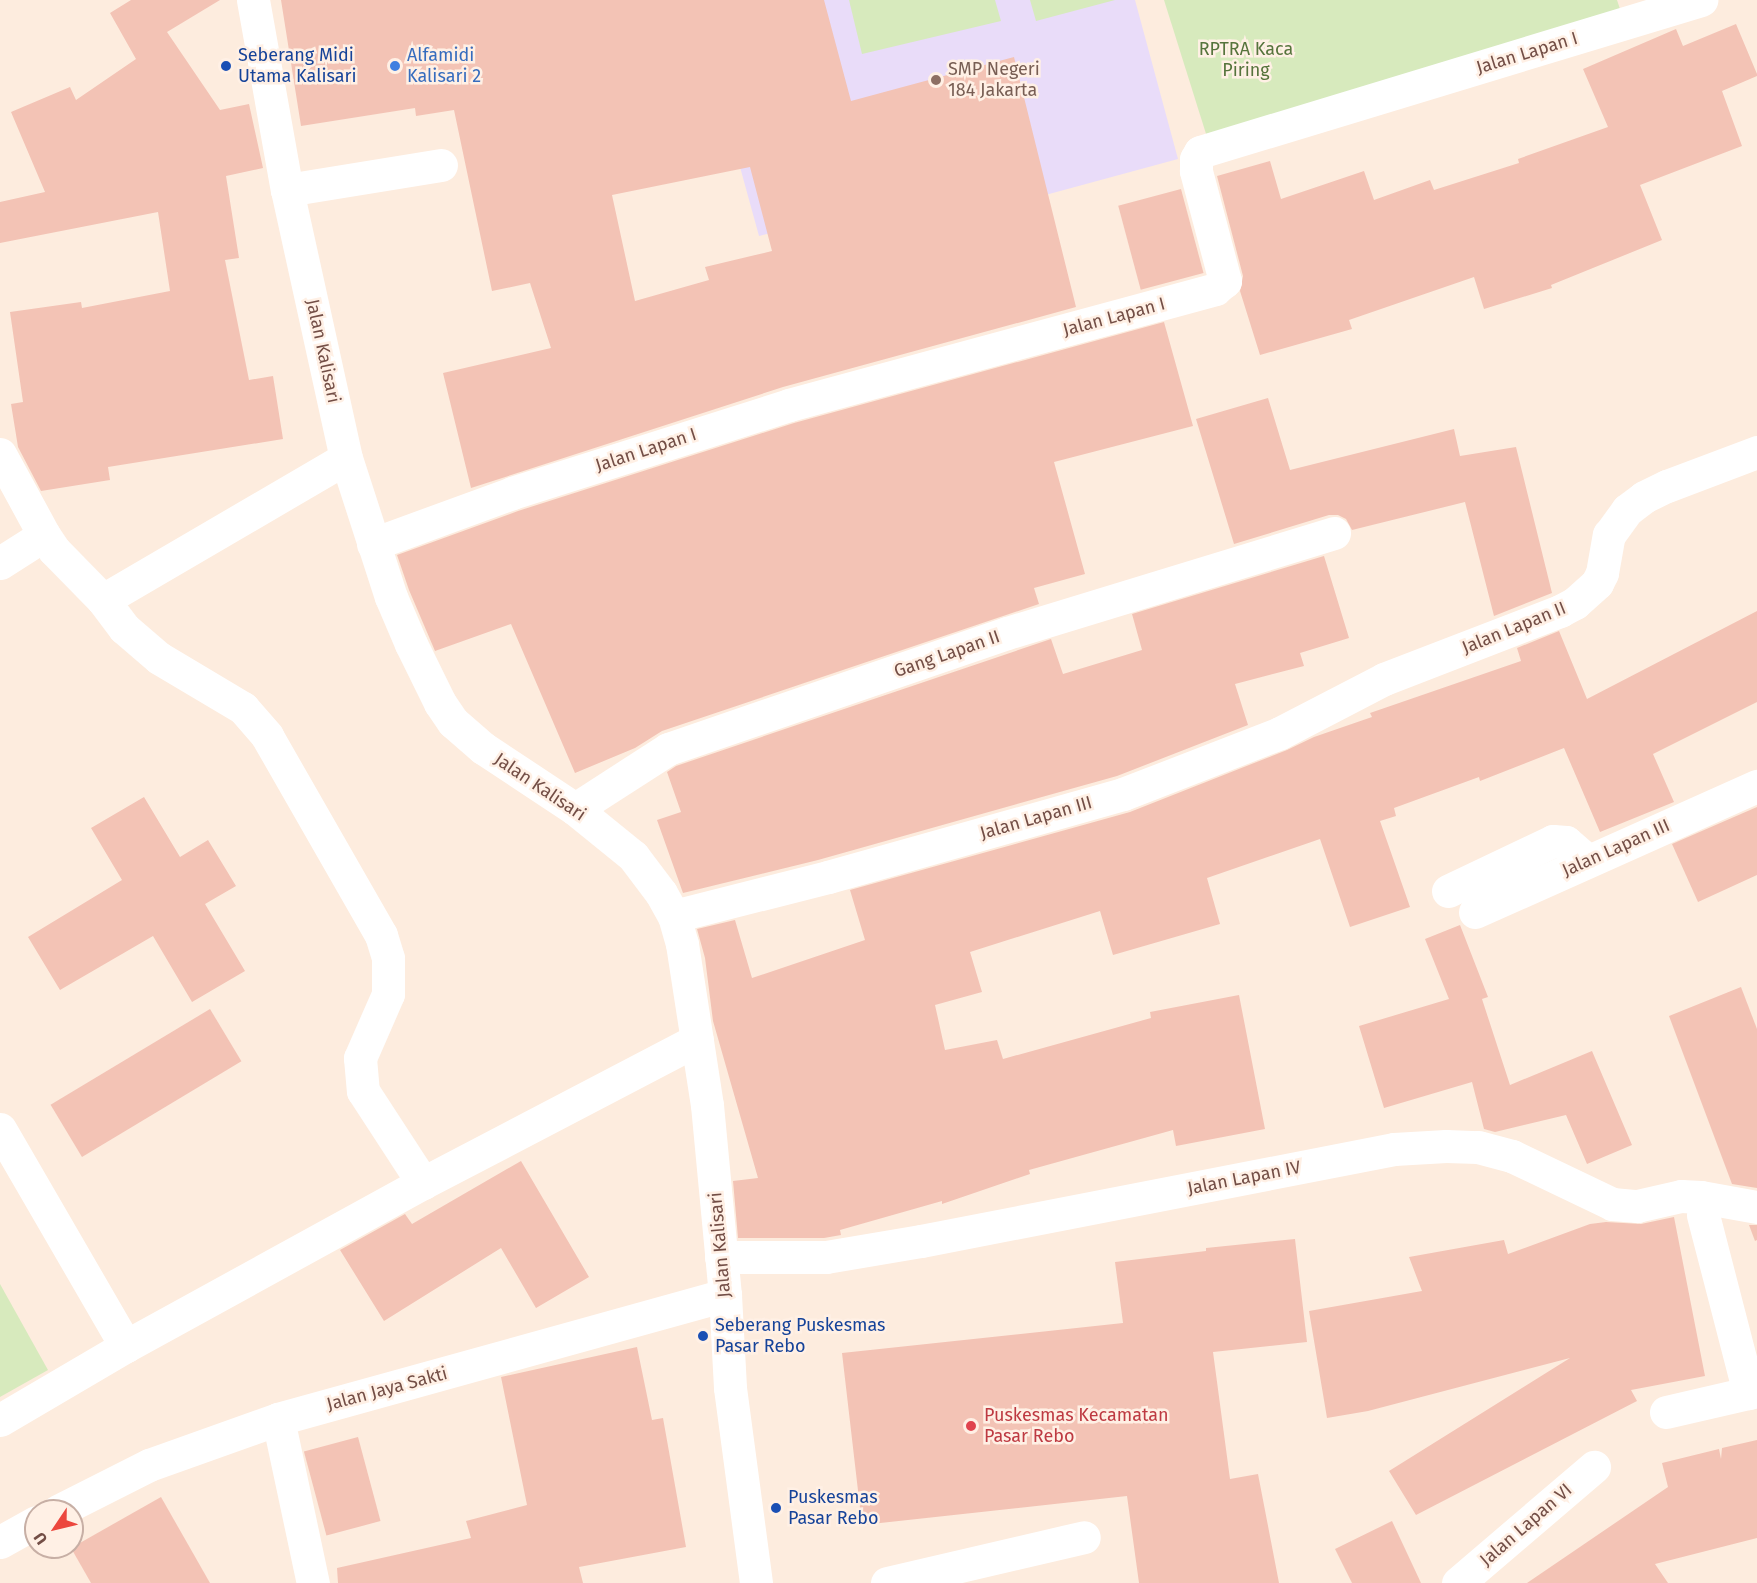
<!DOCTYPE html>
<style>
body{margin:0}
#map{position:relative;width:1757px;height:1583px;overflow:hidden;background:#fdecde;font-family:"Fira Sans",sans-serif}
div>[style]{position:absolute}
.education>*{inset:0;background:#e9dcf9}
.green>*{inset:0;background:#d7eabd}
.building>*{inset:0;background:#f3c3b5;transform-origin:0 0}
.minor>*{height:33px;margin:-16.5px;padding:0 16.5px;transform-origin:16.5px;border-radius:16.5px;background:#fff}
.dots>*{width:16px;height:16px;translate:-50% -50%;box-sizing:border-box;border:3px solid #fff0e5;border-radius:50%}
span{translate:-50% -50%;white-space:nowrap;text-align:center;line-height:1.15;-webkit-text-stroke:5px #fff0e5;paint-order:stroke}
.park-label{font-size:18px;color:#56743c}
.street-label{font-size:18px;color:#734e46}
.transit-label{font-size:18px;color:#164399}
.left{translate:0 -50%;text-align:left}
.shop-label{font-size:18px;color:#366cbe}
.education-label{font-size:18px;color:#785e54}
.health-label{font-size:18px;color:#be3a42}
.north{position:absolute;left:24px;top:1499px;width:60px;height:60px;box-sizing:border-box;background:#fff0e5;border:2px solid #c7afa5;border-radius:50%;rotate:235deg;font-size:16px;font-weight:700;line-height:24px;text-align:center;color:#734e46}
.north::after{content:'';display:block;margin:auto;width:21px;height:27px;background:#ec473e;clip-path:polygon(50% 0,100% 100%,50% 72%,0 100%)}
</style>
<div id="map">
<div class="education">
<div style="clip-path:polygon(694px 0,1135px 0,1178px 159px,1005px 206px,996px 173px,759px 236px)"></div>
</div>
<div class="green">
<div style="clip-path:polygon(849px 0,995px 0,1001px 21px,862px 54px)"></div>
<div style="clip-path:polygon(1030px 0,1115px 0,1036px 21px)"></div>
<div style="clip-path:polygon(1164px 0,1617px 0,1620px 9px,1207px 137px)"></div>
<div style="clip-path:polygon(0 1284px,48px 1370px,0 1397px)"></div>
</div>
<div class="building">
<div style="clip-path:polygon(131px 0,220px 0,167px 32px,220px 110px,249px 104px,263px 168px,226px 176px,239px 258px,225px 260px,249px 380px,273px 376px,283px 439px,108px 467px,110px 480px,41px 491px,18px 447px,11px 404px,23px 402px,10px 312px,81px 302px,82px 308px,170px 291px,158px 212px,0 243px,0 202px,45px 192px,11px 112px,70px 87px,76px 100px,136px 59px,110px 13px)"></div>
<div style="clip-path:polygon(evenodd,281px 0,824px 0,851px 101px,1014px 57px,1076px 307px,783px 387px,471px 488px,443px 373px,551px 348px,530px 283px,492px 291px,454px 110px,416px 116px,415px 108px,301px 126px,281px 0,750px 167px,772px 251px,705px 267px,709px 280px,635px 301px,612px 195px,750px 167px)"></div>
<div style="clip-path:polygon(1736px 24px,1757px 74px,1757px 76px,1722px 91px,1742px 146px,1640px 185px,1662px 240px,1551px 285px,1552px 288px,1484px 309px,1474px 277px,1349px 320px,1352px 329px,1260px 355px,1240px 291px,1243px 276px,1217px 176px,1270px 161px,1281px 199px,1364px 171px,1374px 200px,1430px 180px,1434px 190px,1519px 163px,1518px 159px,1608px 127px,1583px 69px,1676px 29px,1683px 46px)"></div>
<div style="left:1181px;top:189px;width:87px;height:65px;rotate:75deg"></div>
<div style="clip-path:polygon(1164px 322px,1193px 426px,1054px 462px,1085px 574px,1034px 588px,1039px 604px,662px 731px,635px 748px,575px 773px,511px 624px,435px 651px,409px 590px,397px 555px,518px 511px,794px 423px)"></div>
<div style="clip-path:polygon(1268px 398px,1290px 470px,1454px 429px,1460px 456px,1516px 447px,1552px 593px,1494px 616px,1465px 502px,1352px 530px,1346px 519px,1338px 515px,1329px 515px,1234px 544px,1196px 419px)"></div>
<div style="clip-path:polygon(1324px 556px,1349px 638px,1300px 653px,1304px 666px,1235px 684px,1248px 725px,1117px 776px,818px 860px,683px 893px,657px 820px,681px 812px,667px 772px,676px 766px,1051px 639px,1063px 674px,1142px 650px,1132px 614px)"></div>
<div style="clip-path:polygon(1757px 611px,1757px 702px,1653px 754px,1674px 802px,1600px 832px,1564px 748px,1480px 781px,1479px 777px,1394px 808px,1396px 816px,1380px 821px,1410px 907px,1350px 927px,1320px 839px,1207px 878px,1220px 924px,1113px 955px,1100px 911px,970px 952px,982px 992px,935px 1005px,945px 1050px,997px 1040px,1003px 1059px,1151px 1018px,1150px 1012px,1239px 995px,1265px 1129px,1176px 1146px,1173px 1130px,1029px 1170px,1030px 1174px,942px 1204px,942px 1201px,840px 1230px,841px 1235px,824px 1238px,738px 1238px,733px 1181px,758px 1178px,713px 1021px,705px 958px,697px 929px,735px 920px,752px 978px,865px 940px,850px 890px,1130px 812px,1287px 750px,1314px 737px,1372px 717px,1370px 713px,1521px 661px,1517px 648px,1559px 631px,1587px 699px)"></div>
<div style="clip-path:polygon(144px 797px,180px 857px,208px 840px,236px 886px,205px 904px,245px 971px,192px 1002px,153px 936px,60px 990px,28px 937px,122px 880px,91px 828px)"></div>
<div style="clip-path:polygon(1757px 807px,1757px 875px,1698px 902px,1672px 844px)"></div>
<div style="clip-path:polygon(1460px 925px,1488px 997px,1482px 999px,1510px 1085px,1592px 1051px,1632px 1145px,1587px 1164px,1566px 1115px,1495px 1132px,1484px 1129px,1472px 1082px,1384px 1108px,1359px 1026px,1449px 999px,1425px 939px)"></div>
<div style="clip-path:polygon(1741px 987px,1757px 1029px,1757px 1188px,1732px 1184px,1669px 1016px)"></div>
<div style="left:210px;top:1009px;width:61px;height:186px;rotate:59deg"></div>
<div style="clip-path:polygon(521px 1161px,589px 1277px,536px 1308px,501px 1248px,384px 1321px,340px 1250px,405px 1214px,412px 1224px)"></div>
<div style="clip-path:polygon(1674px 1217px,1705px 1376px,1631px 1390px,1637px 1401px,1416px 1515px,1389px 1471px,1570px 1358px,1368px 1411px,1327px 1418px,1309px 1311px,1422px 1291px,1409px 1257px,1504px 1240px,1508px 1254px,1590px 1224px,1606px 1222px,1641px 1224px)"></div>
<div style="clip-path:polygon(1749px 1225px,1757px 1225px,1757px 1240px,1755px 1241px)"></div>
<div style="clip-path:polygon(1295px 1239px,1307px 1342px,1213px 1352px,1230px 1479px,1258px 1474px,1279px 1583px,1139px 1583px,1127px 1496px,862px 1525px,842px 1353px,1123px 1323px,1115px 1262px,1206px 1251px,1206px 1248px)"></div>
<div style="clip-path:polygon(637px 1347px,652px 1420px,663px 1418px,686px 1547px,579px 1567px,583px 1583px,338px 1583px,337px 1568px,471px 1538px,466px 1521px,527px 1505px,501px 1377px)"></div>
<div style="left:358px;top:1437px;width:87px;height:56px;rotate:75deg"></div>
<div style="clip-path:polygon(1757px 1440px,1757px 1538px,1655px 1564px,1668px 1583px,1527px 1583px,1668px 1487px,1662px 1463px,1719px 1449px,1721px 1459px,1722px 1448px)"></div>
<div style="clip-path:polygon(161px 1497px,210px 1583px,91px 1583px,71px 1548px)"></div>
<div style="clip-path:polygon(1392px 1521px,1421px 1583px,1352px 1583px,1335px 1549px)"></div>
</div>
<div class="minor">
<div style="left:253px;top:0;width:193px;rotate:79.9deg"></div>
<div style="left:287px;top:190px;width:274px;rotate:77.6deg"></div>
<div style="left:346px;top:458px;width:146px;rotate:72.1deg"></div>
<div style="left:391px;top:597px;width:51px;rotate:66.9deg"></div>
<div style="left:411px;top:644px;width:66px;rotate:63.8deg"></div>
<div style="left:440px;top:703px;width:23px;rotate:56deg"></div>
<div style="left:453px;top:722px;width:40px;rotate:41deg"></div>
<div style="left:483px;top:748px;width:110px;rotate:33.5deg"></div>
<div style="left:575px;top:809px;width:75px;rotate:39deg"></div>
<div style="left:633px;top:856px;width:46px;rotate:52.9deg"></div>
<div style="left:661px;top:893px;width:26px;rotate:61deg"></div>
<div style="left:674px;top:916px;width:29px;rotate:74deg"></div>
<div style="left:682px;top:944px;width:163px;rotate:81.2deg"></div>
<div style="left:707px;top:1105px;width:191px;rotate:84.6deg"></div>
<div style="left:725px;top:1295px;width:93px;rotate:86.9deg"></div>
<div style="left:730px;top:1388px;width:197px;rotate:82.4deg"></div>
<div style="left:287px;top:190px;width:156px;rotate:-9.2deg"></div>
<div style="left:0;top:454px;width:92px;rotate:61.5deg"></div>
<div style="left:373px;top:544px;width:148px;rotate:-20.1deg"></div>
<div style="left:512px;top:493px;width:291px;rotate:-17.6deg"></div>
<div style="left:789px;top:405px;width:442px;rotate:-15.2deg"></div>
<div style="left:1215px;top:289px;width:13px;rotate:-39deg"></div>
<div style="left:1225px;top:281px;width:114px;rotate:-104.8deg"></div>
<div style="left:1196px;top:171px;width:12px;rotate:-90deg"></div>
<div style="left:1196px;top:159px;width:8px;rotate:-60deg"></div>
<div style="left:1200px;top:152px;width:524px;rotate:-16.88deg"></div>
<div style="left:0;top:563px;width:52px;rotate:-32.5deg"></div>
<div style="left:44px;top:535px;width:18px;rotate:56deg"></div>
<div style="left:54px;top:550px;width:70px;rotate:45.6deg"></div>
<div style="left:103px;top:600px;width:281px;rotate:-30.3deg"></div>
<div style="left:103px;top:600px;width:35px;rotate:53deg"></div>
<div style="left:124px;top:628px;width:46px;rotate:40.6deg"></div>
<div style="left:159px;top:658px;width:98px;rotate:30.8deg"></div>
<div style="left:243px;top:708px;width:37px;rotate:49deg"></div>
<div style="left:267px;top:736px;width:229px;rotate:60.2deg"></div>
<div style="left:381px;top:935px;width:24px;rotate:73deg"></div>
<div style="left:388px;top:958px;width:36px;rotate:90deg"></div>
<div style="left:388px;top:994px;width:70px;rotate:113.6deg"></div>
<div style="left:360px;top:1058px;width:33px;rotate:85deg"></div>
<div style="left:363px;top:1091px;width:110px;rotate:56.9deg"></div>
<div style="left:575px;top:809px;width:111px;rotate:-32.8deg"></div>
<div style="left:668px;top:749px;width:358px;rotate:-18.9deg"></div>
<div style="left:1007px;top:633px;width:342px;rotate:-17deg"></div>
<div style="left:1448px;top:891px;width:116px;rotate:-25.5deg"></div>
<div style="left:1553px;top:841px;width:13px;rotate:4deg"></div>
<div style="left:1566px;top:842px;width:29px;rotate:41deg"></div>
<div style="left:1475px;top:912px;width:309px;rotate:-24.1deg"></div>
<div style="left:674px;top:916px;width:159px;rotate:-14.2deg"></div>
<div style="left:828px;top:877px;width:306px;rotate:-15.7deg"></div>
<div style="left:1123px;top:794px;width:168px;rotate:-21.2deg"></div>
<div style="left:1280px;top:733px;width:117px;rotate:-27.4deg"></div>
<div style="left:1384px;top:679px;width:189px;rotate:-21.1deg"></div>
<div style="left:1560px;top:611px;width:17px;rotate:-28deg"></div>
<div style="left:1575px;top:603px;width:30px;rotate:-42deg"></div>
<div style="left:1597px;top:583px;width:11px;rotate:-63deg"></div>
<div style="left:1602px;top:573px;width:39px;rotate:-80deg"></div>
<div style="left:1609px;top:535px;width:31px;rotate:-54deg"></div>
<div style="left:1627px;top:510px;width:21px;rotate:-37deg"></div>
<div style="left:1644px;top:497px;width:25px;rotate:-26deg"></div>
<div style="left:1667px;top:486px;width:96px;rotate:-20.7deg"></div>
<div style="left:0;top:1129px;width:251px;rotate:59.9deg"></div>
<div style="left:1703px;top:1215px;width:184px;rotate:75.5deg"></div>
<div style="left:721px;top:1257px;width:105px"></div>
<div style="left:826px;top:1257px;width:96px;rotate:-9.6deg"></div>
<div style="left:921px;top:1241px;width:482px;rotate:-11deg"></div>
<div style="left:1394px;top:1149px;width:52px;rotate:-3.3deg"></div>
<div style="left:1446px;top:1146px;width:32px;rotate:2deg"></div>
<div style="left:1478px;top:1147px;width:35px;rotate:15deg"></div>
<div style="left:1512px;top:1156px;width:111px;rotate:25.6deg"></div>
<div style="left:1612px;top:1204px;width:25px;rotate:5deg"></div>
<div style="left:1637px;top:1206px;width:45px;rotate:-12.8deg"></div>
<div style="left:1681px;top:1196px;width:20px;rotate:3deg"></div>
<div style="left:1701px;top:1197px;width:57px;rotate:10.1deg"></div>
<div style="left:1666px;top:1412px;width:93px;rotate:-13deg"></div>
<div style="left:278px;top:1419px;width:168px;rotate:78deg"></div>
<div style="left:0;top:1420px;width:146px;rotate:-30.4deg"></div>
<div style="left:126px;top:1346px;width:339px;rotate:-28.8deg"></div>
<div style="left:423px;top:1183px;width:309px;rotate:-27.6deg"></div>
<div style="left:58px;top:1511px;width:102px;rotate:-26.8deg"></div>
<div style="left:149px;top:1465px;width:137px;rotate:-19.6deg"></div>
<div style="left:278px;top:1419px;width:464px;rotate:-15.5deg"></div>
<div style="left:0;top:1542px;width:41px;rotate:-29.1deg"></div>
<div style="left:887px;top:1583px;width:202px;rotate:-13.1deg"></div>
<div style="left:1458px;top:1583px;width:179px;rotate:-40.5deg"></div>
</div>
<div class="dots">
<div style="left:226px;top:66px;background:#1a4fb4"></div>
<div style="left:395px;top:66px;background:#3f7fe0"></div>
<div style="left:936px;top:80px;background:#8d6e63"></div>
<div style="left:703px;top:1336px;background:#1a4fb4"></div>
<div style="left:971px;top:1426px;background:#e0444e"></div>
<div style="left:776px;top:1508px;background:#1a4fb4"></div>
</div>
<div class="park-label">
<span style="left:1246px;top:60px">RPTRA Kaca<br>Piring</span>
</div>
<div class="street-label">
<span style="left:1527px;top:53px;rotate:-17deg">Jalan Lapan I</span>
<span style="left:1114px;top:317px;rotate:-15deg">Jalan Lapan I</span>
<span style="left:323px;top:351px;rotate:78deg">Jalan Kalisari</span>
<span style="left:646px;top:450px;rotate:-18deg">Jalan Lapan I</span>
<span style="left:1514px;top:628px;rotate:-22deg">Jalan Lapan II</span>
<span style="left:947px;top:654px;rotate:-19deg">Gang Lapan II</span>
<span style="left:540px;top:787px;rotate:34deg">Jalan Kalisari</span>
<span style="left:1036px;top:818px;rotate:-16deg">Jalan Lapan III</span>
<span style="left:1616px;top:848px;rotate:-24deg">Jalan Lapan III</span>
<span style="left:1244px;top:1178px;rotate:-11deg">Jalan Lapan IV</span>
<span style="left:720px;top:1245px;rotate:-95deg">Jalan Kalisari</span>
<span style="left:387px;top:1389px;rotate:-15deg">Jalan Jaya Sakti</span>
<span style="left:1526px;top:1525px;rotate:-41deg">Jalan Lapan VI</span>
</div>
<div class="transit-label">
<span class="left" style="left:238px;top:66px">Seberang Midi<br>Utama Kalisari</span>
<span class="left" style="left:715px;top:1336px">Seberang Puskesmas<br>Pasar Rebo</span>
<span class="left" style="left:788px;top:1508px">Puskesmas<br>Pasar Rebo</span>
</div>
<div class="shop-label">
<span class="left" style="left:407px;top:66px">Alfamidi<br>Kalisari 2</span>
</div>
<div class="education-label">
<span class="left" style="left:948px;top:80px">SMP Negeri<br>184 Jakarta</span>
</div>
<div class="health-label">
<span class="left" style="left:984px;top:1426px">Puskesmas Kecamatan<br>Pasar Rebo</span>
</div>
<div class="north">U</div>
</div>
